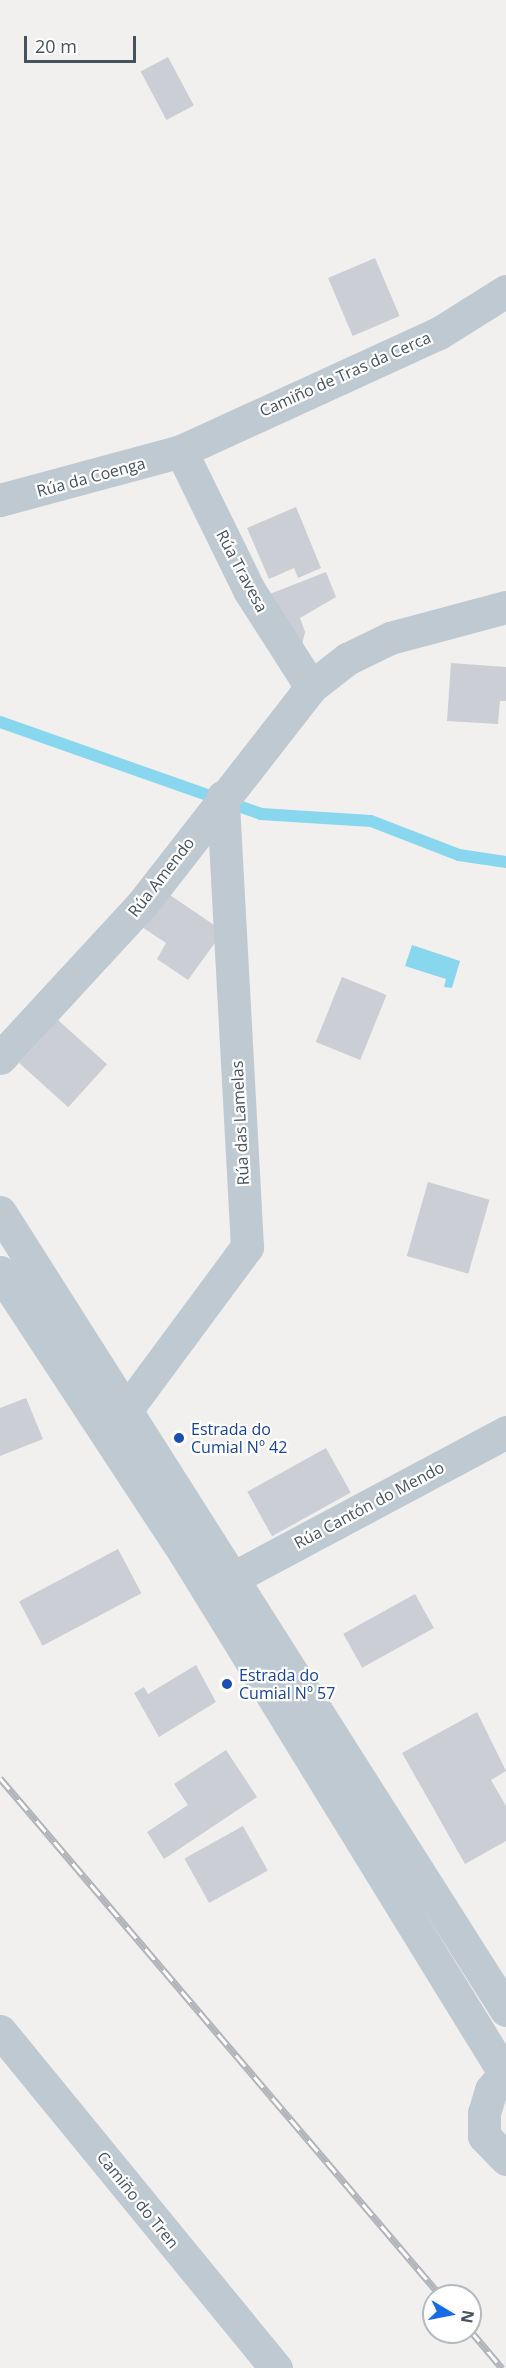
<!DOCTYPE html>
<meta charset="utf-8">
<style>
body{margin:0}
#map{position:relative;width:506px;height:2368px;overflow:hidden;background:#f2efef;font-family:"Open Sans",sans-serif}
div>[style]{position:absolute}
.water>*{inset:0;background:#88d7ee}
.stream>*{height:12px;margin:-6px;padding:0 6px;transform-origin:6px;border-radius:6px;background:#88d7ee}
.building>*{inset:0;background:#cbced4;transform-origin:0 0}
.minor>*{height:33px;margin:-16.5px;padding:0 16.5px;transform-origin:16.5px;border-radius:16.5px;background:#bfc9d1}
.tertiary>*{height:33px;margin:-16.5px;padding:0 16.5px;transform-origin:16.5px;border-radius:16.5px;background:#bfc9d1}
.rail>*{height:7px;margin-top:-3.5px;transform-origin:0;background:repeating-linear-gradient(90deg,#fff 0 14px,#b1b4b9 0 28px);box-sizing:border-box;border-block:2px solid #b1b4b9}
.dots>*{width:16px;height:16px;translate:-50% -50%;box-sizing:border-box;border:3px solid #fff;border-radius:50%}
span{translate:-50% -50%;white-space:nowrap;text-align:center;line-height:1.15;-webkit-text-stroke:4.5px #fff;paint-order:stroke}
.street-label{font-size:16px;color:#46525d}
.transit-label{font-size:16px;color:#164399}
.left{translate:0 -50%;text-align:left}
.north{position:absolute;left:422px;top:2284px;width:60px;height:60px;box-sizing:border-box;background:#fff;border:2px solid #b5babe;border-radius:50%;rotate:100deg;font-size:16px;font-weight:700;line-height:24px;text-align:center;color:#46525d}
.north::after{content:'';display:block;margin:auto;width:21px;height:27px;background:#156ce6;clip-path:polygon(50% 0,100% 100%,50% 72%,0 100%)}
.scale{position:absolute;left:24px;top:36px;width:112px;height:27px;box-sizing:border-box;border:3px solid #46525d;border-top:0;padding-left:8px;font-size:18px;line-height:21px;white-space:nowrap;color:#46525d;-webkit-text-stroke:4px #fff;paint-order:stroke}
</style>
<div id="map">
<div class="water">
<div style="clip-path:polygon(412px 945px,460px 961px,452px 988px,444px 987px,446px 979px,405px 966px)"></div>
</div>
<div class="stream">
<div style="left:0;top:722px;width:277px;rotate:19.4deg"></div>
<div style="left:261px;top:814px;width:110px;rotate:3.6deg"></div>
<div style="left:371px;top:821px;width:94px;rotate:21.1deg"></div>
<div style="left:459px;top:855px;width:48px;rotate:8.5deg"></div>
</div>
<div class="building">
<div style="left:168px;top:57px;width:55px;height:31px;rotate:62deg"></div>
<div style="left:375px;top:258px;width:63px;height:51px;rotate:67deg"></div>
<div style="clip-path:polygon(296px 507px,321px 568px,298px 578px,294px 568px,269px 579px,247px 528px)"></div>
<div style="clip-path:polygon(326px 572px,336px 597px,300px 618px,305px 632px,301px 649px,262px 597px)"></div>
<div style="clip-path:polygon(451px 663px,506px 667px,506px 701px,500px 701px,498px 724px,447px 721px)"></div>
<div style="clip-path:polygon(164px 891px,217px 927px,217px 940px,188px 980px,157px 959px,166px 943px,139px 925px)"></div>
<div style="left:342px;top:977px;width:48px;height:70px;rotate:22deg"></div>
<div style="left:58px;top:1020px;width:66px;height:58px;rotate:42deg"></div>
<div style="left:428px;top:1182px;width:64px;height:77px;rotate:16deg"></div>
<div style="clip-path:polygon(26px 1398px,43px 1439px,0 1456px,0 1408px)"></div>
<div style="left:326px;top:1448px;width:51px;height:90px;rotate:61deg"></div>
<div style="left:118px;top:1549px;width:50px;height:112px;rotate:62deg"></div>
<div style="left:415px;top:1594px;width:39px;height:82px;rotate:61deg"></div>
<div style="clip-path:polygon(196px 1665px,216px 1702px,159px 1737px,134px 1693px,144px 1687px,148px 1694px)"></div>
<div style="clip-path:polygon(477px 1712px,506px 1771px,491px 1780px,506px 1806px,506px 1841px,465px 1864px,402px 1753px)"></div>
<div style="clip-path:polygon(226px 1750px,257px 1797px,164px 1859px,147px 1832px,188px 1805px,174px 1784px)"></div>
<div style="left:243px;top:1826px;width:51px;height:67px;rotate:61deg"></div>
</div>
<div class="minor">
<div style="left:181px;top:451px;width:155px;rotate:63.9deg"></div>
<div style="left:249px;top:590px;width:115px;rotate:57.4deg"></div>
<div style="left:0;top:500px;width:188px;rotate:-15.1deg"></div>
<div style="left:181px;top:451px;width:284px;rotate:-24.6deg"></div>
<div style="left:439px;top:333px;width:79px;rotate:-32.1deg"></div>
<div style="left:0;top:1058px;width:211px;rotate:-47.3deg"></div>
<div style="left:143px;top:903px;width:274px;rotate:-52.1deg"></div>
<div style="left:311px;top:687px;width:46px;rotate:-37.9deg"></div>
<div style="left:347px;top:659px;width:48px;rotate:-26deg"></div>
<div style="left:390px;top:638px;width:120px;rotate:-15deg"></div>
<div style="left:127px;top:1409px;width:202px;rotate:-53.5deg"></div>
<div style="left:247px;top:1247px;width:451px;rotate:-93.1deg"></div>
<div style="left:231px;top:1579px;width:312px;rotate:-28.1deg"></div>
<div style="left:0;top:2031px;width:436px;rotate:50.7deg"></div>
</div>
<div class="tertiary">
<div style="left:0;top:1212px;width:945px;rotate:57.62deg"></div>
<div style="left:0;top:1272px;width:335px;rotate:56.7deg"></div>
<div style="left:184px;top:1552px;width:615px;rotate:58.43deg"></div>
<div style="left:506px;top:2072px;width:23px;rotate:130deg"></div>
<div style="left:491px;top:2090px;width:24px;rotate:107deg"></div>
<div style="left:484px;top:2113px;width:23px;rotate:90deg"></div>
<div style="left:484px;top:2136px;width:32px;rotate:46deg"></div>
</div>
<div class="rail">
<div style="left:0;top:1778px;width:680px;rotate:49.59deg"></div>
<div style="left:470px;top:2330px;width:50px;rotate:49.9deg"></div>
</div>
<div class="dots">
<div style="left:179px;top:1438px;background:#1a4fb4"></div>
<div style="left:227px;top:1684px;background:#1a4fb4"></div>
</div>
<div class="street-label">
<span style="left:345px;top:374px;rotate:-24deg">Camiño de Tras da Cerca</span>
<span style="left:91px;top:477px;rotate:-15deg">Rúa da Coenga</span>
<span style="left:242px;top:571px;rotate:62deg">Rúa Travesa</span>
<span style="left:161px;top:877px;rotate:-52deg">Rúa Amendo</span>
<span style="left:240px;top:1123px;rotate:-93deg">Rúa das Lamelas</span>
<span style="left:369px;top:1505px;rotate:-28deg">Rúa Cantón do Mendo</span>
<span style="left:138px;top:2200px;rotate:51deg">Camiño do Tren</span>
</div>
<div class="transit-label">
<span class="left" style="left:191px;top:1438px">Estrada do<br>Cumial Nº 42</span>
<span class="left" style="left:239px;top:1684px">Estrada do<br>Cumial Nº 57</span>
</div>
<div class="north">N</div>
<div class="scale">20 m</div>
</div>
